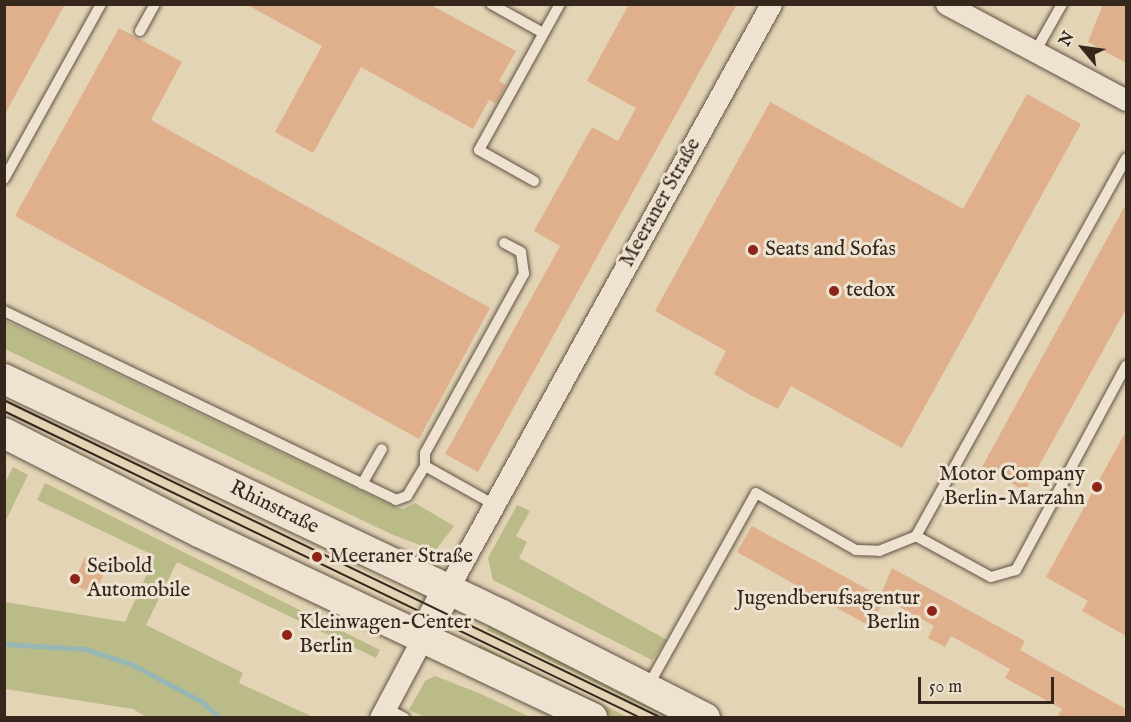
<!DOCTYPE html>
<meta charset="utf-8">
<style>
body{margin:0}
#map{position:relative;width:1131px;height:722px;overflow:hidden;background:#e3d4b6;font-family:"IM FELL English",serif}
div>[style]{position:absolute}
.green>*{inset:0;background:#bbbb89;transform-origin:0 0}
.stream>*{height:5px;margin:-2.5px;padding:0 2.5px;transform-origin:2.5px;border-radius:2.5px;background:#97b7b5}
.building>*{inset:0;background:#e0b08d;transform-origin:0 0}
.roads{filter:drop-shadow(0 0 2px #615243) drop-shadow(0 0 2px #615243)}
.lane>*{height:10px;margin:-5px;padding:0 5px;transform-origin:5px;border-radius:5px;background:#ede3d0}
.street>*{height:21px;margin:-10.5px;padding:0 10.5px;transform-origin:10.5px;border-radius:10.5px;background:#ede3d0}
.secondary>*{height:30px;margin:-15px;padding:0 15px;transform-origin:15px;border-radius:15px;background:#ede3d0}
.tram>*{height:1.5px;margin:-0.75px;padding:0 0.75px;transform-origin:0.75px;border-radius:0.75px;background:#36271d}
.dots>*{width:16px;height:16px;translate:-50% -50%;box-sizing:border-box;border:3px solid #ede3d0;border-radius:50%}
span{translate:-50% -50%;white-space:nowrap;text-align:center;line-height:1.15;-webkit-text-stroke:6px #ede3d0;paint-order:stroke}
.street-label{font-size:21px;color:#36271d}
.poi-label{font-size:21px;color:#36271d}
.left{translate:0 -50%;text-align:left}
.right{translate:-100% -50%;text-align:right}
.frame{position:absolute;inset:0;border:6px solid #36271d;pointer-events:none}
.north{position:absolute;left:1053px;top:18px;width:60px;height:60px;-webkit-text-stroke:4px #ede3d0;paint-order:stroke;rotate:299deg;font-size:16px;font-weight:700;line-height:24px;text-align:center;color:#36271d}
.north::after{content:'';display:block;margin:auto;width:21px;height:27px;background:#36271d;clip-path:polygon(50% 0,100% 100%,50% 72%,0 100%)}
.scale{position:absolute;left:918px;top:677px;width:136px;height:27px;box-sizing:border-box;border:3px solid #36271d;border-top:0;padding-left:8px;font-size:18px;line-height:21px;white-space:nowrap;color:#36271d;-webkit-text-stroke:4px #ede3d0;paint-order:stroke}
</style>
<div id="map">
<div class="green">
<div style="clip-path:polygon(4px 320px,388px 504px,403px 509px,415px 503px,454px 526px,435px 551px,391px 534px,5px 349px)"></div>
<div style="clip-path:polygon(13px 467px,28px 475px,5px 522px,5px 483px)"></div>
<div style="clip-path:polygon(45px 483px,380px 650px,376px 658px,177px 562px,146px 625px,243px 673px,239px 683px,313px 717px,146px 717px,133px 709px,5px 689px,5px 602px,125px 622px,155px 556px,37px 500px)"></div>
<div style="clip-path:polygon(517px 505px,530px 511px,516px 536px,527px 542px,519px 558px,667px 640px,652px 660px,493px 580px,488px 558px)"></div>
<div style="left:490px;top:624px;width:215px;height:7px;rotate:26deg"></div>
<div style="left:480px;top:645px;width:165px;height:7px;rotate:26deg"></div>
<div style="clip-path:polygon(435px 676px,481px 694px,530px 717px,425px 717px,409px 710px,425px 681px)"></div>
</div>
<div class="stream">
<div style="left:4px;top:644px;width:81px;rotate:3.5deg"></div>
<div style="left:85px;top:649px;width:48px;rotate:18.1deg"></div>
<div style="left:131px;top:664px;width:79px;rotate:27.9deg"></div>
<div style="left:201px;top:701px;width:25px;rotate:42deg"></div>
</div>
<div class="building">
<div style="clip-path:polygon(4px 4px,65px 4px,4px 116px)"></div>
<div style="clip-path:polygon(246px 4px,429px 4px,516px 51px,499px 81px,506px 85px,496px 104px,489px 100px,473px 129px,361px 67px,313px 153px,275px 132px,322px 46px)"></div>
<div style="clip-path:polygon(629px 4px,737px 4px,478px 472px,445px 454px,560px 246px,534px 231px,592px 127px,618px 141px,636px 108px,587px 81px)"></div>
<div style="clip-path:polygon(1103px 4px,1126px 4px,1126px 63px,1088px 42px)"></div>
<div style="clip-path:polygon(119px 28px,182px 62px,151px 120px,490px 308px,419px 439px,15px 216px)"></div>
<div style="clip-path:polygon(1027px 94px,1081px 124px,902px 448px,791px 386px,778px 409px,752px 396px,714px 374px,726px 351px,655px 311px,770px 102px,963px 209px)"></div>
<div style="clip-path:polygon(1126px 204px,1126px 309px,1025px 491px,982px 467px)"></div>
<div style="clip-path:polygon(1126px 431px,1126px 636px,1082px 611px,1088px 601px,1046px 577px)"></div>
<div style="clip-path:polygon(752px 526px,880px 596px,892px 568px,1025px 641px,1020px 650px,1126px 709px,1126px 717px,1057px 717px,1062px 709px,1005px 678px,1010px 669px,951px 636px,945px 647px,928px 638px,934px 626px,885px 599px,870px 626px,810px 593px,807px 599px,793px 592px,796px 585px,737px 552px)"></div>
<div style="left:85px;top:557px;width:24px;height:30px;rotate:24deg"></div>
</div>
<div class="roads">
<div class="lane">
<div style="left:491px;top:4px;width:60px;rotate:29.1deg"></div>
<div style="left:140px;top:31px;width:31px;rotate:-61deg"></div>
<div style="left:1035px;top:52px;width:55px;rotate:-60.6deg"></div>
<div style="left:4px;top:179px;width:200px;rotate:-61deg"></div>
<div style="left:534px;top:181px;width:63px;rotate:-150.6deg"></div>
<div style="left:479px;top:150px;width:167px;rotate:-61deg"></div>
<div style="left:4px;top:311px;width:435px;rotate:25.7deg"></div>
<div style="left:396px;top:500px;width:12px;rotate:-20deg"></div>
<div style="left:407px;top:496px;width:35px;rotate:-59deg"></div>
<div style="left:362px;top:484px;width:40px;rotate:-60.3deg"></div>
<div style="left:493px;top:504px;width:78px;rotate:-150.8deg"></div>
<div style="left:425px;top:466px;width:13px;rotate:-90deg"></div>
<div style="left:425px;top:453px;width:205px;rotate:-61.1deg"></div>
<div style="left:524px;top:274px;width:22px;rotate:-98deg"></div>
<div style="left:521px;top:252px;width:19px;rotate:-152deg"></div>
<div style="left:916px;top:536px;width:85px;rotate:28.7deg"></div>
<div style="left:991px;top:577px;width:26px;rotate:-16deg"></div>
<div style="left:1016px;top:570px;width:232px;rotate:-61.7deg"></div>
<div style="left:647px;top:688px;width:223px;rotate:-60.8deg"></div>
<div style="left:756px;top:493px;width:115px;rotate:29.7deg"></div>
<div style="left:856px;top:550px;width:23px;rotate:2deg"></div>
<div style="left:879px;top:551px;width:40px;rotate:-22deg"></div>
<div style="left:916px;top:536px;width:432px;rotate:-60.9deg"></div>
<div style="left:385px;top:708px;width:22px;rotate:27deg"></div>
</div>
<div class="street">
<div style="left:946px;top:4px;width:204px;rotate:28.1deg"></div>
<div style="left:447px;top:590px;width:670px;rotate:-61.06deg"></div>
<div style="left:380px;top:718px;width:92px;rotate:-62deg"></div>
</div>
<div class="secondary">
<div style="left:4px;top:379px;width:549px;rotate:25.35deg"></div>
<div style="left:500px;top:614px;width:230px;rotate:26.9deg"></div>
<div style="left:4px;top:433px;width:219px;rotate:26.9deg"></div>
<div style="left:199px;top:532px;width:435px;rotate:25.3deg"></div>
<div style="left:423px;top:637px;width:53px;rotate:-62.9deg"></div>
</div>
</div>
<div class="tram">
<div style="left:4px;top:400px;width:731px;rotate:25.79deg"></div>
<div style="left:4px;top:411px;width:707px;rotate:25.73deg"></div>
</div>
<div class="dots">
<div style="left:753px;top:250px;background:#8f2418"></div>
<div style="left:834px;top:291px;background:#8f2418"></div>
<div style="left:1097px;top:487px;background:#8f2418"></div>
<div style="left:317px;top:557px;background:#8f2418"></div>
<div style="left:75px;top:579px;background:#8f2418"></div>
<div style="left:932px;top:611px;background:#8f2418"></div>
<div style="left:287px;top:635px;background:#8f2418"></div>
</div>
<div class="street-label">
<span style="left:661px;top:203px;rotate:-61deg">Meeraner Straße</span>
<span style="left:274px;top:508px;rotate:26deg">Rhinstraße</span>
</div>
<div class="poi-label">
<span class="left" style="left:765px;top:250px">Seats and Sofas</span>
<span class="left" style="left:846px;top:291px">tedox</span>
<span class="right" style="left:1085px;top:487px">Motor Company<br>Berlin-Marzahn</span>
<span class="left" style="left:329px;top:557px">Meeraner Straße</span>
<span class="left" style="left:87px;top:579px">Seibold<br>Automobile</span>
<span class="right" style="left:920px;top:611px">Jugendberufsagentur<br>Berlin</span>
<span class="left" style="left:299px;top:635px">Kleinwagen-Center<br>Berlin</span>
</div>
<div class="frame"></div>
<div class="north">N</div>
<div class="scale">50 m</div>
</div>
